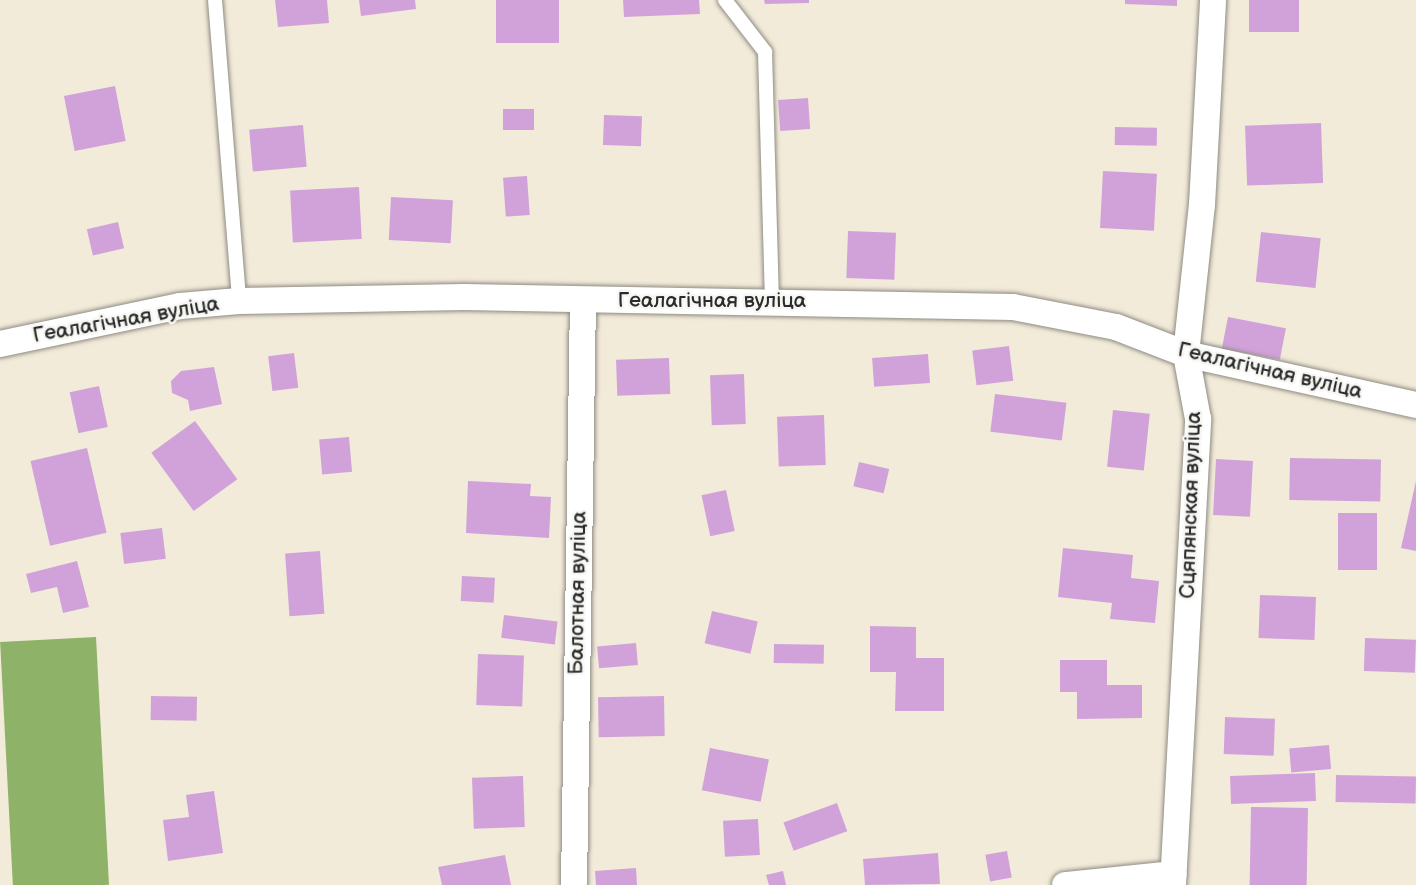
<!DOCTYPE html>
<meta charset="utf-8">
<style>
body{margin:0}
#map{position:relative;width:1416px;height:885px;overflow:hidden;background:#f2ebd9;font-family:"Balsamiq Sans",sans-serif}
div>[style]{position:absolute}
.forest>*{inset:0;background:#8eb268;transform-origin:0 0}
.building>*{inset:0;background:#d1a2da;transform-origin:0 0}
.roads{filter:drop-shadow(0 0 2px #8e8b82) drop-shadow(0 0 2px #8e8b82)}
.lane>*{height:14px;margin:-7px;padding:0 7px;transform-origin:7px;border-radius:7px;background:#fff}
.street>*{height:26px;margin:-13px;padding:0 13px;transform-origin:13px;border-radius:13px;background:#fff}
span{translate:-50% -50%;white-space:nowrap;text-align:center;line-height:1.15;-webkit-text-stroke:5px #f6f6f2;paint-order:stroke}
.street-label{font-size:21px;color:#2b2b2b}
</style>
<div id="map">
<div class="forest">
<div style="left:96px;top:637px;width:248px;height:96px;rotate:87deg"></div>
</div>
<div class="building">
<div style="clip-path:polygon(275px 0,327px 0,329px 23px,278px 27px)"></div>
<div style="clip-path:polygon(359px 0,415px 0,416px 9px,361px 16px)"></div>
<div style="left:496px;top:0;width:63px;height:43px"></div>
<div style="clip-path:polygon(623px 0,699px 0,700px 14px,624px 17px)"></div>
<div style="clip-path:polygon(764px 0,809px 0,809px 3px,765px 4px)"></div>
<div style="clip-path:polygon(1125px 0,1177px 0,1177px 6px,1125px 4px)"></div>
<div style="left:1249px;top:0;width:50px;height:32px"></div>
<div style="left:115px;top:86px;width:56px;height:52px;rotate:79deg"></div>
<div style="left:808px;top:98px;width:31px;height:30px;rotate:86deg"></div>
<div style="left:503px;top:109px;width:31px;height:21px"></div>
<div style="left:604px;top:115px;width:38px;height:30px;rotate:2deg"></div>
<div style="left:1321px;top:123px;width:60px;height:76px;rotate:88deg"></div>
<div style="left:303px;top:125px;width:42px;height:54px;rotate:85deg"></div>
<div style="left:1115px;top:127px;width:42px;height:18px;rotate:1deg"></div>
<div style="left:1103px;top:171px;width:54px;height:57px;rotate:3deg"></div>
<div style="left:527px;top:176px;width:39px;height:24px;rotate:86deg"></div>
<div style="left:359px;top:187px;width:52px;height:69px;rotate:87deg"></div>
<div style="left:391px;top:197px;width:62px;height:43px;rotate:3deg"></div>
<div style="left:118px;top:222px;width:27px;height:32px;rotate:77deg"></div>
<div style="left:848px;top:231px;width:48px;height:47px;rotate:2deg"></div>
<div style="left:1261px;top:232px;width:60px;height:50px;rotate:6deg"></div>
<div style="left:1228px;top:317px;width:59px;height:32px;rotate:11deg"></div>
<div style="left:1009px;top:346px;width:35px;height:37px;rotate:83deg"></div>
<div style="left:294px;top:353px;width:35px;height:26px;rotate:83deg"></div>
<div style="left:928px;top:354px;width:29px;height:56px;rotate:86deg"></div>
<div style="left:669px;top:358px;width:36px;height:53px;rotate:88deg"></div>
<div style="clip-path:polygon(214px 367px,222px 404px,190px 411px,188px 400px,172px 393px,171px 381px,181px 371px)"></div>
<div style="left:744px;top:374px;width:50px;height:34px;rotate:88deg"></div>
<div style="left:99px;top:386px;width:42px;height:30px;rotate:78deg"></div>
<div style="left:995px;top:394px;width:72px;height:38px;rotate:7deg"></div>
<div style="left:1113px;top:410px;width:37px;height:57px;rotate:6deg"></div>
<div style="left:824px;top:415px;width:50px;height:47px;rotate:88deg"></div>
<div style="left:195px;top:421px;width:72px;height:54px;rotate:54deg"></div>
<div style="left:349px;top:437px;width:35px;height:30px;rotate:85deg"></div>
<div style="left:87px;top:448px;width:87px;height:58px;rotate:77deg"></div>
<div style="left:1290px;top:458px;width:91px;height:42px;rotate:1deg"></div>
<div style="left:1216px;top:459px;width:37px;height:56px;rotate:3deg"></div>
<div style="left:859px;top:462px;width:31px;height:25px;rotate:13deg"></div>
<div style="clip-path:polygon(468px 481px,531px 484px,530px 496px,551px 497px,549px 538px,466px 533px)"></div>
<div style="clip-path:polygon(1416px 481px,1416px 551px,1401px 548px)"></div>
<div style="left:726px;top:490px;width:42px;height:25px;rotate:78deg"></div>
<div style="left:1338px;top:513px;width:39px;height:57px"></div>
<div style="left:162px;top:528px;width:31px;height:42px;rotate:83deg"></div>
<div style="clip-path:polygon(1063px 548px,1133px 555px,1131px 578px,1159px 581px,1155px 623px,1110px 619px,1112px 603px,1058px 597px)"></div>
<div style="left:320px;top:551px;width:63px;height:35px;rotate:86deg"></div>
<div style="clip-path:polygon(77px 561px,89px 607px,63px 613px,57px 587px,31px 593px,26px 574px)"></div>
<div style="left:462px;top:576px;width:33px;height:25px;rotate:3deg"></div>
<div style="left:1260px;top:595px;width:56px;height:43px;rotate:2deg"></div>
<div style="left:712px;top:611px;width:47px;height:33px;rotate:13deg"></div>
<div style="left:504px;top:615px;width:54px;height:23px;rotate:7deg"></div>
<div style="clip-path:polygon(870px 626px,916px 627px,916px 658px,944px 658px,944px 711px,895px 711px,896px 672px,870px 672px)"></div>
<div style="left:1365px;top:638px;width:51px;height:33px;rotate:2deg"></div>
<div style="left:636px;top:643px;width:22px;height:39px;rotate:85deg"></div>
<div style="left:774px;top:644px;width:50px;height:19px;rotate:1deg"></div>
<div style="left:478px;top:654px;width:46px;height:51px;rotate:2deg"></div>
<div style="clip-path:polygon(1060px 660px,1107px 660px,1107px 685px,1142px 685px,1142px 718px,1077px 719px,1077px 692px,1060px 692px)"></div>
<div style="left:151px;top:696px;width:46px;height:24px;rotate:1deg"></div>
<div style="left:664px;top:696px;width:40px;height:66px;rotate:89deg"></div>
<div style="left:1225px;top:717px;width:50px;height:37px;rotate:2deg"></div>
<div style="left:1329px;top:745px;width:24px;height:40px;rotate:85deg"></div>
<div style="left:710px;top:748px;width:60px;height:43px;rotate:11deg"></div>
<div style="left:1315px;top:773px;width:28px;height:85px;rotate:88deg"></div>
<div style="left:1336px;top:775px;width:80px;height:27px;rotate:1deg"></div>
<div style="left:523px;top:776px;width:51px;height:51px;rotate:88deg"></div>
<div style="clip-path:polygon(214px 791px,223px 853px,168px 861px,163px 820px,189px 817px,186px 795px)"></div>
<div style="left:837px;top:803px;width:30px;height:57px;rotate:70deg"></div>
<div style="left:1251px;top:807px;width:57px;height:78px;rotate:1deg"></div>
<div style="left:758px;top:819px;width:36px;height:35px;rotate:87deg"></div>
<div style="left:1007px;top:851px;width:27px;height:22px;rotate:80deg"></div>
<div style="clip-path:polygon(938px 853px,940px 884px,865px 885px,863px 859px)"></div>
<div style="clip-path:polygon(505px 855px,511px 885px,442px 885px,438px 867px)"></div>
<div style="clip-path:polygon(636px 868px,637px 885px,596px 885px,595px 871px)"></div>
<div style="clip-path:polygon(783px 871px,786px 885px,769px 885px,766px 875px)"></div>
</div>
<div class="roads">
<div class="lane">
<div style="left:215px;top:0;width:302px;rotate:85.4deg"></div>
<div style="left:725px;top:0;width:66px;rotate:52.4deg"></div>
<div style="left:765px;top:52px;width:248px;rotate:88.4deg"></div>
</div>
<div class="street">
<div style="left:0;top:344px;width:184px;rotate:-11.9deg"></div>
<div style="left:180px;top:306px;width:59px;rotate:-4.8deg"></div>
<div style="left:239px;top:301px;width:225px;rotate:-1deg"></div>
<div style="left:464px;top:297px;width:549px;rotate:1.04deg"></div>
<div style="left:1013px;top:307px;width:105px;rotate:11deg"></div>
<div style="left:1116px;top:327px;width:75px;rotate:21.1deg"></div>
<div style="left:1186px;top:354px;width:236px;rotate:12.5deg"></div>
<div style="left:574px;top:885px;width:583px;rotate:-89.12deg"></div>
<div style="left:1065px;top:885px;width:109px;rotate:-5.8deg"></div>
<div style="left:1173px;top:885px;width:467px;rotate:-86.9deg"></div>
<div style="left:1198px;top:419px;width:66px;rotate:-100.5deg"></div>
<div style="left:1186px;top:354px;width:150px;rotate:-83.9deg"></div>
<div style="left:1202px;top:205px;width:205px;rotate:-86.9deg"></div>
</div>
</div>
<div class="street-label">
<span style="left:712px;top:301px">Геалагічная вуліца</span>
<span style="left:126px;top:320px;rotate:-10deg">Геалагічная вуліца</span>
<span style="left:1270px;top:371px;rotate:13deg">Геалагічная вуліца</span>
<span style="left:1191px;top:505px;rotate:-88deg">Сцяпянская вуліца</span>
<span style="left:578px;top:593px;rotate:-89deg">Балотная вуліца</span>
</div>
</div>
